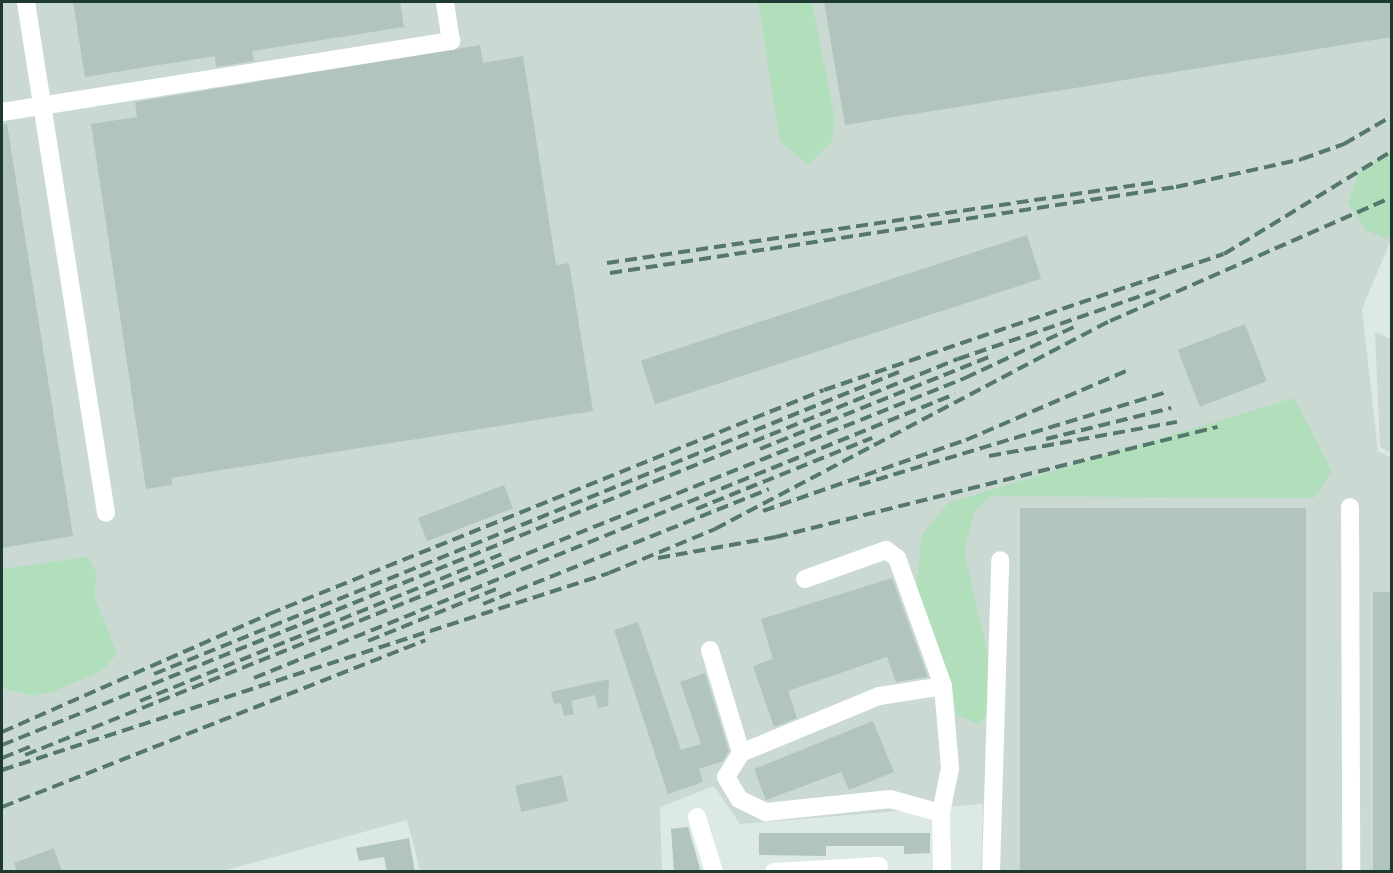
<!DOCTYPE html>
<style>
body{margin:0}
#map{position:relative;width:1393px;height:873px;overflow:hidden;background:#dceae3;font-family:Arial,sans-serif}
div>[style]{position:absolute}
.built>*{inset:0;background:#cadad2}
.green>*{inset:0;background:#b1dfbc}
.building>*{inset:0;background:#b1c5bc;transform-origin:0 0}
.minor>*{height:18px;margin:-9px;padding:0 9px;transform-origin:9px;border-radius:9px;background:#fff}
.rail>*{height:4px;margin-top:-2px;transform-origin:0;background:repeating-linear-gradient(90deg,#56776d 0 12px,transparent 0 18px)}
span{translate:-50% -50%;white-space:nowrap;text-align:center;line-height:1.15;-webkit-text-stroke:5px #ecf7f1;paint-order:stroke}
.frame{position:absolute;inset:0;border:3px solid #1c3a31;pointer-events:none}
</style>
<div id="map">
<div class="built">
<div style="clip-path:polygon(2px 2px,1391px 2px,1391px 240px,1362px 309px,1378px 451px,1391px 458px,1391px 871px,981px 871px,983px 804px,740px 824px,714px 786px,660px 807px,662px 871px,420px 871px,407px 820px,223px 871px,2px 872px)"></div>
<div style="clip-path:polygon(1375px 332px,1391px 339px,1391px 453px,1380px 447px)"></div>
</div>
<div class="green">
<div style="clip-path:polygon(758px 2px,812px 2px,834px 115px,833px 140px,808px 165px,780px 141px)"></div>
<div style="clip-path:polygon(1391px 151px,1391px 236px,1385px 239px,1366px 230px,1348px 202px,1358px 173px)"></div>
<div style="clip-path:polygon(1294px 398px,1332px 471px,1314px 498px,991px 496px,974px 512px,964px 552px,994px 680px,993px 710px,978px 724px,957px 715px,945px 666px,915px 596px,922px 535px,948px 503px)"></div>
<div style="clip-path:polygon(87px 557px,96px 572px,95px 598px,117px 654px,100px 672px,52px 692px,32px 696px,2px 688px,2px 569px)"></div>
</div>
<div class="building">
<div style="clip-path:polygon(73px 2px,400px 2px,404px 27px,252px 51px,254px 61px,216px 67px,215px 56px,85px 77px)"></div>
<div style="clip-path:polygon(824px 2px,1392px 2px,1392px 37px,845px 125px)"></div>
<div style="clip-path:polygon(480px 45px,483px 63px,523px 56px,556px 265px,569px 263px,593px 411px,171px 478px,173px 485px,146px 489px,91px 124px,137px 117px,135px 102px)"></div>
<div style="clip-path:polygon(7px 124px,73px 536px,2px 548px,2px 125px)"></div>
<div style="left:1027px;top:235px;width:46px;height:406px;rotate:72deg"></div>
<div style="left:1245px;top:324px;width:61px;height:72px;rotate:69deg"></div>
<div style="left:504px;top:485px;width:25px;height:92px;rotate:69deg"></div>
<div style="left:1020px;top:508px;width:286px;height:364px"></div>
<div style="clip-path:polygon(892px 578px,928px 677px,896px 682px,887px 657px,788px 691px,797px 718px,774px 727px,753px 666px,773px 659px,761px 619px)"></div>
<div style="left:1373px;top:592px;width:19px;height:280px"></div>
<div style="clip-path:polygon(638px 622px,681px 750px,701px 744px,680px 682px,705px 673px,729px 751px,723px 761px,699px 769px,703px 782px,668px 794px,614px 630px)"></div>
<div style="clip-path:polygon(609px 679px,608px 706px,598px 708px,595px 695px,571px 701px,574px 714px,564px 716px,561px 703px,554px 704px,551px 692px)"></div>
<div style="clip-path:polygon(873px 721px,894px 772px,849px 790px,841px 772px,766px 800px,754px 769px)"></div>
<div style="left:562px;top:775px;width:27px;height:48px;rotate:77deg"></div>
<div style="clip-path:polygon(688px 827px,701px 872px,674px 872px,671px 829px)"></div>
<div style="clip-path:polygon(759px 833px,930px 833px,930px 853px,904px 854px,904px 846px,826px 846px,826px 856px,759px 855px)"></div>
<div style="clip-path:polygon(409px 838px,415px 872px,387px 872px,384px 857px,359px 861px,356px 848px)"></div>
<div style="clip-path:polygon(54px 848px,62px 872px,17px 872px,14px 863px)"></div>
</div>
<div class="minor">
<div style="left:26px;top:2px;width:517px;rotate:81.1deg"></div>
<div style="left:2px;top:112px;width:455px;rotate:-9deg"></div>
<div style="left:451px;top:41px;width:39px;rotate:-99deg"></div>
<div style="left:1350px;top:507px;width:365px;rotate:89.8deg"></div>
<div style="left:805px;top:579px;width:86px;rotate:-19.7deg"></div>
<div style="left:886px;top:550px;width:14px;rotate:36deg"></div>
<div style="left:897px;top:558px;width:136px;rotate:70.2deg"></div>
<div style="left:943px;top:686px;width:65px;rotate:171.1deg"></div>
<div style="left:879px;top:696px;width:149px;rotate:157.6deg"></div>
<div style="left:741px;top:753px;width:28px;rotate:122deg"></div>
<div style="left:726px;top:777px;width:26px;rotate:59deg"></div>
<div style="left:739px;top:799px;width:30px;rotate:26deg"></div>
<div style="left:766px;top:812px;width:125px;rotate:-6deg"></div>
<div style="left:890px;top:799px;width:53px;rotate:15.4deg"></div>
<div style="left:941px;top:813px;width:59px;rotate:89deg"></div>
<div style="left:710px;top:650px;width:108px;rotate:73.2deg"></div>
<div style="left:941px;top:813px;width:46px;rotate:-78.7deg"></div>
<div style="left:950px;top:768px;width:82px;rotate:-94.9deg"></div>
<div style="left:697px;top:817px;width:58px;rotate:72.8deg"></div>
<div style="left:774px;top:872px;width:105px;rotate:-3.3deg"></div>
<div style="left:991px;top:872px;width:312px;rotate:-88.3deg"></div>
</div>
<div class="rail">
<div style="left:607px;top:263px;width:556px;rotate:-8.38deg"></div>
<div style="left:610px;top:273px;width:572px;rotate:-8.64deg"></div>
<div style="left:1176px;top:187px;width:129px;rotate:-12.5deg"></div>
<div style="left:1302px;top:159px;width:45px;rotate:-19.7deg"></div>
<div style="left:1344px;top:144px;width:56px;rotate:-30.3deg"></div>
<div style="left:1046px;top:439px;width:129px;rotate:-13.9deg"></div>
<div style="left:760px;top:449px;width:249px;rotate:-21.9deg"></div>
<div style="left:989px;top:456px;width:191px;rotate:-10.3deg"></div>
<div style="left:859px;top:485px;width:323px;rotate:-16.8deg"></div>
<div style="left:696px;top:509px;width:190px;rotate:-22deg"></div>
<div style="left:763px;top:511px;width:215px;rotate:-19.3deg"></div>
<div style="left:966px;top:440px;width:174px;rotate:-23.3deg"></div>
<div style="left:658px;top:558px;width:120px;rotate:-10.1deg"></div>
<div style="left:776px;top:537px;width:455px;rotate:-14deg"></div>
<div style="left:483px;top:604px;width:308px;rotate:-21.9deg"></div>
<div style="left:368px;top:641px;width:144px;rotate:-22.1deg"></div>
<div style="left:154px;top:674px;width:804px;rotate:-22.07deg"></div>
<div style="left:254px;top:678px;width:756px;rotate:-22.05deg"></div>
<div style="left:140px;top:701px;width:396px;rotate:-22.1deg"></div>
<div style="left:2px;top:732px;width:292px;rotate:-23.8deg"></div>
<div style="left:269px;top:614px;width:598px;rotate:-21.98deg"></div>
<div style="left:824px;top:390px;width:422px;rotate:-18.8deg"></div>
<div style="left:1224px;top:254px;width:197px;rotate:-31.5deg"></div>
<div style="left:2px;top:745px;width:1031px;rotate:-21.99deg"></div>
<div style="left:958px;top:359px;width:209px;rotate:-19deg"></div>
<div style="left:25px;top:755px;width:1013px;rotate:-21.85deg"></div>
<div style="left:965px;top:378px;width:125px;rotate:-25.1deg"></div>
<div style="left:2px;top:758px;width:32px;rotate:-22deg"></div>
<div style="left:2px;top:770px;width:638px;rotate:-17.98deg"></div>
<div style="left:609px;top:573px;width:115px;rotate:-22.5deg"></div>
<div style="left:715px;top:529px;width:446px;rotate:-27.8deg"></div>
<div style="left:1110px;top:321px;width:308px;rotate:-23.7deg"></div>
<div style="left:2px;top:807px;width:455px;rotate:-21.5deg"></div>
</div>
<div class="frame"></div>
</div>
